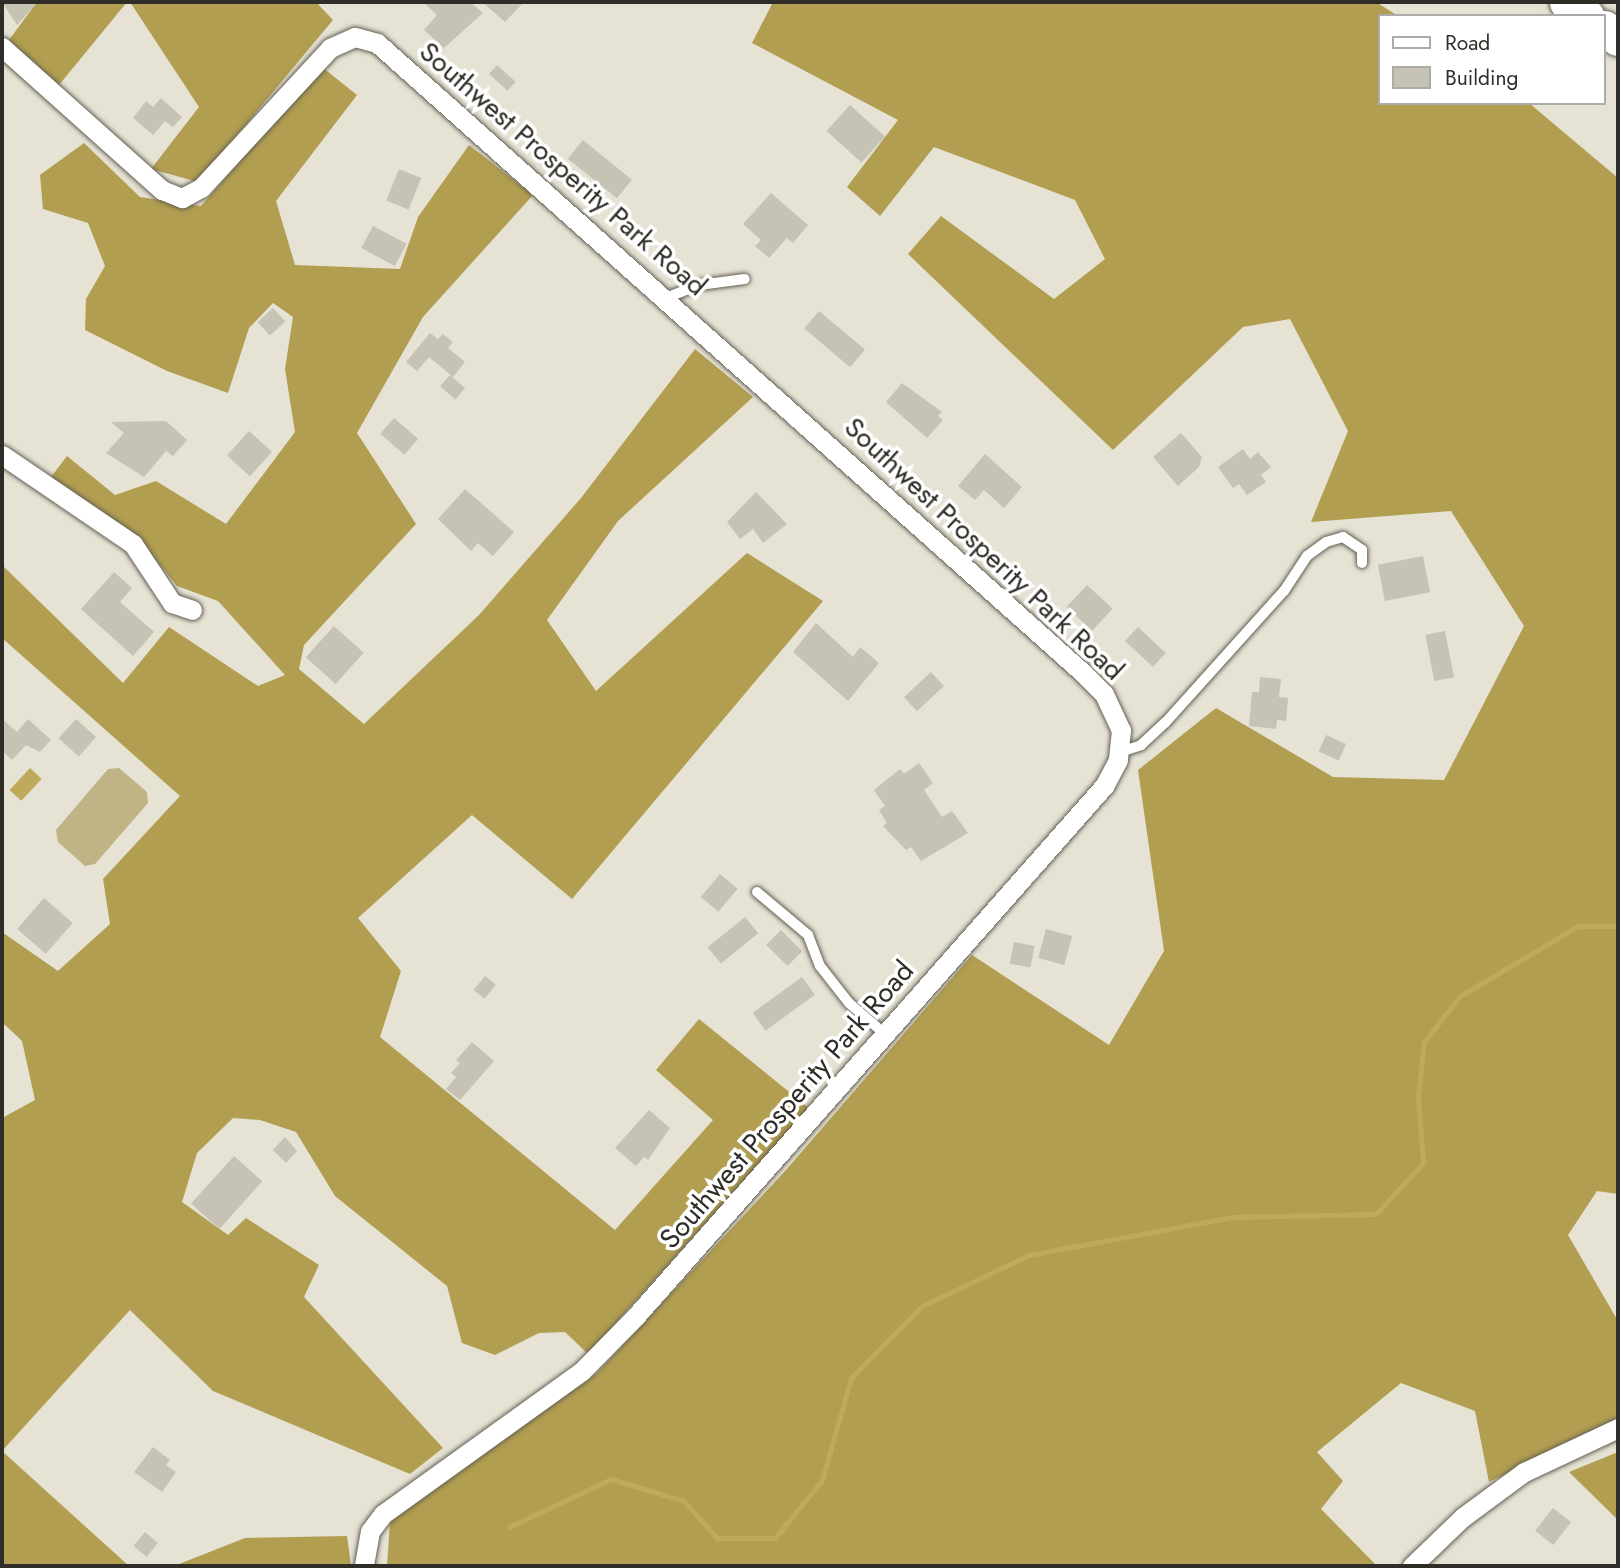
<!DOCTYPE html>
<style>
body{margin:0}
#map{position:relative;width:1620px;height:1568px;overflow:hidden;background:#e6e2d4;font-family:Jost,sans-serif}
div>[style]{position:absolute}
.green>*{inset:0;background:#c0b385}
.forest>*{inset:0;background:#b29e50}
.water>*{inset:0;background:#bfaa5c;transform-origin:0 0}
.stream>*{height:5px;margin:-2.5px;padding:0 2.5px;transform-origin:2.5px;border-radius:2.5px;background:#bfaa5c}
.building>*{inset:0;background:#c6c2b4;transform-origin:0 0}
.roads{filter:drop-shadow(0 0 2px #636053) drop-shadow(0 0 2px #636053)}
.service>*{height:10px;margin:-5px;padding:0 5px;transform-origin:5px;border-radius:5px;background:#fff}
.minor>*{height:19px;margin:-9.5px;padding:0 9.5px;transform-origin:9.5px;border-radius:9.5px;background:#fff}
.motorway>*{height:35px;margin:-17.5px;padding:0 17.5px;transform-origin:17.5px;border-radius:17.5px;background:#fff}
span{translate:-50% -50%;white-space:nowrap;text-align:center;line-height:1.15;-webkit-text-stroke:7px #fff;paint-order:stroke}
.street-label{font-size:28px;color:#2e2d27}
.frame{position:absolute;inset:0;border:4px solid #2e2d27;pointer-events:none}
.legend{position:absolute;left:1378px;top:14px;width:228px;height:91px;box-sizing:border-box;background:#fff;border:2px solid #ababa9;margin:0;padding:9px 12px;list-style:none;font-size:21px;color:#2e2d27}
.legend li{display:flex;align-items:center;gap:14px;height:35px}
.legend b{width:35px;border:2px solid #ababa9}
</style>
<div id="map">
<div class="green">
<div style="clip-path:polygon(119px 768px,147px 792px,148px 803px,95px 864px,85px 866px,58px 842px,56px 830px,108px 769px)"></div>
</div>
<div class="forest">
<div style="clip-path:polygon(37px 2px,127px 2px,59px 85px,9px 40px)"></div>
<div style="clip-path:polygon(130px 2px,316px 2px,333px 20px,198px 182px,151px 169px,199px 107px)"></div>
<div style="clip-path:polygon(773px 2px,1376px 2px,1398px 16px,1380px 16px,1380px 103px,1529px 103px,1618px 178px,1618px 1194px,1597px 1191px,1568px 1235px,1618px 1321px,1618px 1419px,1489px 1482px,1475px 1411px,1401px 1383px,1317px 1452px,1343px 1481px,1321px 1509px,1377px 1566px,387px 1566px,390px 1522px,597px 1373px,786px 1170px,972px 955px,1109px 1045px,1164px 951px,1138px 770px,1216px 708px,1333px 777px,1444px 780px,1524px 626px,1451px 511px,1311px 522px,1348px 431px,1290px 319px,1243px 327px,1113px 450px,908px 254px,941px 216px,1054px 299px,1105px 259px,1075px 200px,934px 147px,880px 216px,847px 187px,898px 120px,752px 43px)"></div>
<div style="clip-path:polygon(322px 67px,357px 95px,276px 201px,295px 265px,400px 269px,418px 217px,469px 145px,533px 195px,423px 317px,357px 433px,416px 524px,304px 645px,299px 669px,364px 724px,479px 615px,581px 498px,695px 349px,753px 397px,618px 521px,547px 620px,596px 691px,747px 553px,823px 601px,572px 899px,472px 815px,358px 918px,401px 971px,380px 1037px,615px 1230px,713px 1120px,656px 1070px,699px 1019px,809px 1108px,588px 1354px,565px 1332px,539px 1333px,495px 1355px,462px 1343px,447px 1286px,335px 1196px,296px 1132px,260px 1120px,233px 1118px,197px 1153px,182px 1202px,228px 1235px,246px 1218px,319px 1265px,304px 1297px,443px 1448px,410px 1474px,213px 1391px,130px 1310px,2px 1451px,129px 1566px,2px 1566px,2px 1118px,35px 1100px,22px 1041px,2px 1022px,2px 932px,58px 971px,110px 924px,103px 879px,180px 796px,2px 638px,2px 565px,123px 683px,169px 627px,258px 686px,285px 675px,218px 601px,177px 586px,142px 543px,51px 477px,67px 456px,115px 495px,156px 481px,226px 524px,295px 432px,285px 369px,293px 317px,273px 303px,249px 328px,228px 393px,167px 371px,85px 330px,86px 299px,105px 266px,88px 223px,43px 209px,40px 175px,84px 143px,140px 197px,201px 206px)"></div>
<div style="clip-path:polygon(1618px 1452px,1618px 1520px,1569px 1472px)"></div>
<div style="clip-path:polygon(347px 1536px,351px 1566px,174px 1566px,245px 1538px)"></div>
</div>
<div class="water">
<div style="left:30px;top:768px;width:16px;height:30px;rotate:43deg"></div>
</div>
<div class="stream">
<div style="left:509px;top:1527px;width:113px;rotate:-25.2deg"></div>
<div style="left:611px;top:1479px;width:76px;rotate:16.8deg"></div>
<div style="left:684px;top:1501px;width:50px;rotate:48.3deg"></div>
<div style="left:717px;top:1538px;width:58px"></div>
<div style="left:775px;top:1538px;width:75px;rotate:-51deg"></div>
<div style="left:822px;top:1480px;width:106px;rotate:-74.1deg"></div>
<div style="left:851px;top:1378px;width:101px;rotate:-45.4deg"></div>
<div style="left:922px;top:1306px;width:119px;rotate:-25.5deg"></div>
<div style="left:1029px;top:1255px;width:207px;rotate:-10.6deg"></div>
<div style="left:1232px;top:1217px;width:144px;rotate:-1.2deg"></div>
<div style="left:1376px;top:1214px;width:69px;rotate:-47.3deg"></div>
<div style="left:1423px;top:1163px;width:67px;rotate:-94.3deg"></div>
<div style="left:1418px;top:1096px;width:54px;rotate:-83.7deg"></div>
<div style="left:1424px;top:1042px;width:58px;rotate:-52deg"></div>
<div style="left:1460px;top:996px;width:137px;rotate:-30.7deg"></div>
<div style="left:1578px;top:926px;width:40px"></div>
</div>
<div class="building">
<div style="clip-path:polygon(2px 2px,38px 2px,17px 25px)"></div>
<div style="clip-path:polygon(423px 2px,470px 2px,483px 13px,444px 48px,424px 30px,437px 15px)"></div>
<div style="clip-path:polygon(482px 2px,524px 2px,505px 22px)"></div>
<div style="left:497px;top:65px;width:25px;height:12px;rotate:42deg"></div>
<div style="clip-path:polygon(161px 98px,182px 117px,173px 127px,165px 121px,153px 135px,133px 118px,146px 101px,153px 107px)"></div>
<div style="left:850px;top:105px;width:47px;height:35px;rotate:42deg"></div>
<div style="left:583px;top:140px;width:63px;height:24px;rotate:39deg"></div>
<div style="left:399px;top:169px;width:24px;height:34px;rotate:22deg"></div>
<div style="clip-path:polygon(771px 193px,808px 225px,793px 243px,787px 238px,769px 258px,755px 246px,761px 240px,743px 224px)"></div>
<div style="left:373px;top:226px;width:38px;height:25px;rotate:28deg"></div>
<div style="left:273px;top:308px;width:18px;height:21px;rotate:47deg"></div>
<div style="left:819px;top:311px;width:60px;height:23px;rotate:40deg"></div>
<div style="clip-path:polygon(430px 333px,438px 339px,443px 334px,453px 342px,448px 348px,465px 362px,453px 377px,429px 357px,417px 371px,406px 362px)"></div>
<div style="left:450px;top:375px;width:20px;height:15px;rotate:41deg"></div>
<div style="clip-path:polygon(902px 383px,942px 412px,938px 416px,943px 420px,927px 438px,886px 402px)"></div>
<div style="left:394px;top:418px;width:32px;height:21px;rotate:41deg"></div>
<div style="clip-path:polygon(166px 421px,187px 440px,173px 456px,166px 451px,144px 477px,106px 453px,124px 433px,111px 422px)"></div>
<div style="left:249px;top:431px;width:31px;height:33px;rotate:42deg"></div>
<div style="clip-path:polygon(1181px 433px,1202px 457px,1199px 467px,1178px 486px,1153px 457px)"></div>
<div style="clip-path:polygon(1243px 449px,1250px 459px,1258px 452px,1271px 467px,1261px 475px,1266px 482px,1247px 495px,1239px 484px,1233px 488px,1218px 467px)"></div>
<div style="clip-path:polygon(985px 454px,1022px 487px,1004px 508px,984px 490px,975px 500px,958px 486px)"></div>
<div style="clip-path:polygon(465px 489px,514px 532px,493px 556px,478px 543px,471px 551px,438px 519px)"></div>
<div style="clip-path:polygon(756px 492px,787px 524px,763px 543px,753px 529px,740px 539px,727px 522px)"></div>
<div style="left:1423px;top:556px;width:37px;height:46px;rotate:79deg"></div>
<div style="clip-path:polygon(114px 572px,132px 588px,120px 602px,154px 632px,133px 656px,81px 609px)"></div>
<div style="left:1087px;top:585px;width:35px;height:30px;rotate:43deg"></div>
<div style="clip-path:polygon(816px 623px,853px 657px,860px 647px,879px 663px,848px 701px,793px 652px)"></div>
<div style="left:334px;top:626px;width:40px;height:42px;rotate:42deg"></div>
<div style="left:1138px;top:627px;width:38px;height:19px;rotate:43deg"></div>
<div style="left:1445px;top:631px;width:47px;height:20px;rotate:79deg"></div>
<div style="left:931px;top:672px;width:19px;height:37px;rotate:47deg"></div>
<div style="clip-path:polygon(1260px 677px,1281px 679px,1279px 697px,1288px 698px,1286px 721px,1277px 720px,1276px 729px,1249px 726px,1252px 692px,1259px 692px)"></div>
<div style="clip-path:polygon(2px 719px,17px 732px,28px 719px,51px 740px,40px 752px,26px 745px,12px 760px,2px 751px)"></div>
<div style="left:76px;top:719px;width:27px;height:26px;rotate:42deg"></div>
<div style="left:1326px;top:735px;width:22px;height:18px;rotate:24deg"></div>
<div style="clip-path:polygon(919px 763px,933px 783px,924px 790px,942px 817px,952px 811px,968px 833px,921px 861px,911px 847px,906px 850px,883px 826px,887px 823px,879px 810px,885px 806px,874px 790px,900px 769px,904px 774px)"></div>
<div style="left:720px;top:874px;width:23px;height:30px;rotate:40deg"></div>
<div style="left:44px;top:898px;width:38px;height:41px;rotate:41deg"></div>
<div style="left:745px;top:917px;width:21px;height:48px;rotate:51deg"></div>
<div style="left:1046px;top:929px;width:27px;height:30px;rotate:15deg"></div>
<div style="left:781px;top:930px;width:30px;height:21px;rotate:45deg"></div>
<div style="left:1014px;top:942px;width:21px;height:22px;rotate:11deg"></div>
<div style="left:485px;top:976px;width:14px;height:18px;rotate:39deg"></div>
<div style="left:802px;top:977px;width:22px;height:61px;rotate:54deg"></div>
<div style="clip-path:polygon(472px 1042px,494px 1061px,460px 1100px,446px 1089px,456px 1077px,451px 1073px,460px 1063px,456px 1060px)"></div>
<div style="clip-path:polygon(649px 1110px,670px 1128px,648px 1160px,644px 1157px,636px 1166px,615px 1148px)"></div>
<div style="clip-path:polygon(285px 1137px,297px 1151px,286px 1163px,273px 1150px)"></div>
<div style="left:234px;top:1156px;width:38px;height:64px;rotate:42deg"></div>
<div style="clip-path:polygon(153px 1447px,170px 1460px,166px 1465px,176px 1472px,162px 1492px,134px 1472px)"></div>
<div style="left:1553px;top:1508px;width:23px;height:29px;rotate:38deg"></div>
<div style="left:145px;top:1532px;width:17px;height:18px;rotate:40deg"></div>
</div>
<div class="roads">
<div class="service">
<div style="left:666px;top:298px;width:35px;rotate:-22deg"></div>
<div style="left:699px;top:285px;width:46px;rotate:-7.4deg"></div>
<div style="left:1120px;top:752px;width:22px;rotate:-18deg"></div>
<div style="left:1141px;top:745px;width:33px;rotate:-43deg"></div>
<div style="left:1165px;top:723px;width:178px;rotate:-48deg"></div>
<div style="left:1284px;top:591px;width:42px;rotate:-56.7deg"></div>
<div style="left:1307px;top:556px;width:24px;rotate:-36deg"></div>
<div style="left:1326px;top:542px;width:18px;rotate:-16deg"></div>
<div style="left:1343px;top:537px;width:23px;rotate:34deg"></div>
<div style="left:1362px;top:550px;width:13px;rotate:90deg"></div>
<div style="left:757px;top:892px;width:67px;rotate:40.1deg"></div>
<div style="left:808px;top:935px;width:33px;rotate:69deg"></div>
<div style="left:820px;top:966px;width:47px;rotate:51.9deg"></div>
<div style="left:849px;top:1003px;width:49px;rotate:40.9deg"></div>
</div>
<div class="minor">
<div style="left:2px;top:47px;width:215px;rotate:41.8deg"></div>
<div style="left:162px;top:190px;width:22px;rotate:22deg"></div>
<div style="left:182px;top:198px;width:21px;rotate:-28deg"></div>
<div style="left:201px;top:188px;width:190px;rotate:-47.3deg"></div>
<div style="left:330px;top:48px;width:27px;rotate:-24deg"></div>
<div style="left:355px;top:37px;width:23px;rotate:15deg"></div>
<div style="left:377px;top:43px;width:946px;rotate:41.74deg"></div>
<div style="left:1083px;top:673px;width:30px;rotate:45deg"></div>
<div style="left:1104px;top:694px;width:40px;rotate:65deg"></div>
<div style="left:1121px;top:730px;width:30px;rotate:96deg"></div>
<div style="left:1118px;top:760px;width:30px;rotate:118deg"></div>
<div style="left:1104px;top:786px;width:707px;rotate:131.45deg"></div>
<div style="left:636px;top:1316px;width:77px;rotate:134.5deg"></div>
<div style="left:582px;top:1371px;width:245px;rotate:144.3deg"></div>
<div style="left:383px;top:1514px;width:21px;rotate:127deg"></div>
<div style="left:370px;top:1531px;width:36px;rotate:100deg"></div>
<div style="left:2px;top:455px;width:158px;rotate:34.2deg"></div>
<div style="left:133px;top:544px;width:71px;rotate:56.5deg"></div>
<div style="left:172px;top:603px;width:21px;rotate:19deg"></div>
<div style="left:1412px;top:1566px;width:71px;rotate:-43.9deg"></div>
<div style="left:1463px;top:1517px;width:76px;rotate:-36.4deg"></div>
<div style="left:1524px;top:1472px;width:104px;rotate:-25.1deg"></div>
</div>
<div class="motorway">
<div style="left:1567px;top:2px;width:24px;rotate:36deg"></div>
<div style="left:1604px;top:28px;width:17px;rotate:36deg"></div>
</div>
</div>
<div class="street-label">
<span style="left:563px;top:169px;rotate:41deg">Southwest Prosperity Park Road</span>
<span style="left:984px;top:549px;rotate:43deg">Southwest Prosperity Park Road</span>
<span style="left:787px;top:1105px;rotate:-49deg">Southwest Prosperity Park Road</span>
</div>
<div class="frame"></div>
<ul class="legend">
<li><b style="height:9px;background:#fff"></b>Road</li>
<li><b style="height:19px;background:#c6c2b4"></b>Building</li>
</ul>
</div>
